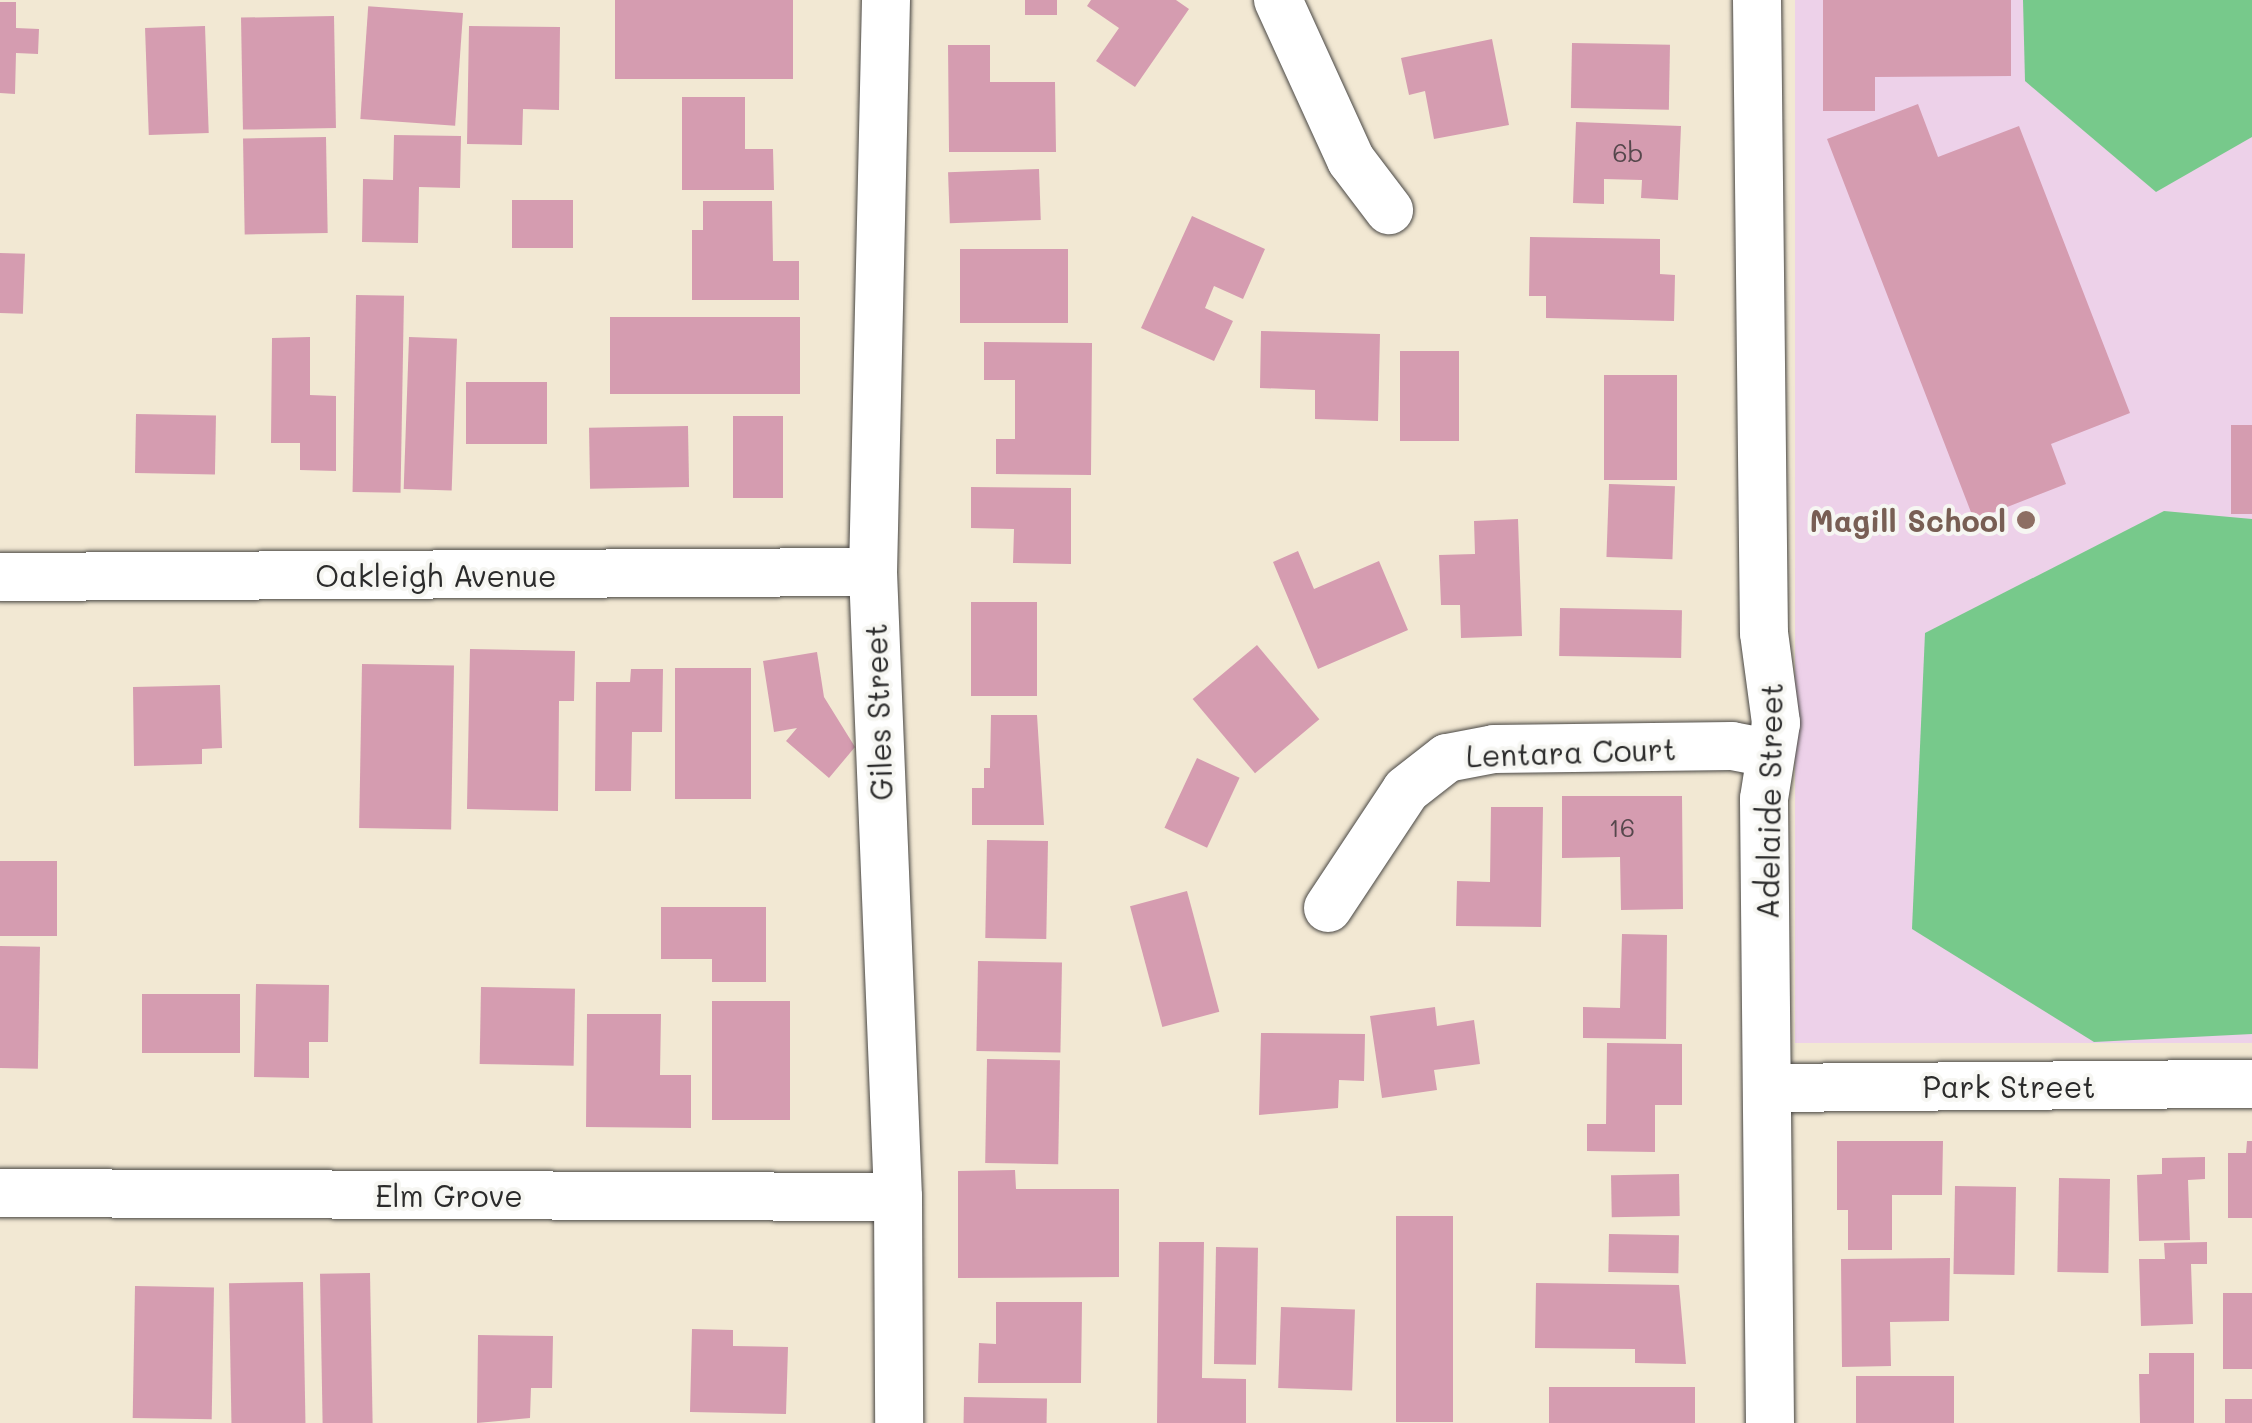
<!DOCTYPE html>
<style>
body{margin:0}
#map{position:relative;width:2252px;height:1423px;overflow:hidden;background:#f2e8d3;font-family:Mali,sans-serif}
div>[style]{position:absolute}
.built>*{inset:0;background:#edd1e9;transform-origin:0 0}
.green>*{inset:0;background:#77c98b}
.building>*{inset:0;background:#d59cb0;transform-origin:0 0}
.roads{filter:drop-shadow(0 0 2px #494744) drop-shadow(0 0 2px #494744)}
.minor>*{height:48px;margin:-24px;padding:0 24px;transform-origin:24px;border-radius:24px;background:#fff}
.dots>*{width:28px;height:28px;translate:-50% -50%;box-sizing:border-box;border:5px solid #f6f6f2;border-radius:50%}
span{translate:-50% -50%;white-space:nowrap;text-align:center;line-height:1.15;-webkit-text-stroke:8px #f6f6f2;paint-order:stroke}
.number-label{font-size:25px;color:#56474c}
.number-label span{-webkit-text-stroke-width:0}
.education-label{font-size:30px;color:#785e54;font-weight:700}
.right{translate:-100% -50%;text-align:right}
.street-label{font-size:30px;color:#2b2b2b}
</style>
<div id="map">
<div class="built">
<div style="left:1795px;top:0;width:457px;height:1043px"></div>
</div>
<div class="green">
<div style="clip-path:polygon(2023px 0,2252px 0,2252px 137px,2156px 192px,2025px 81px)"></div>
<div style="clip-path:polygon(2164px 511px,2252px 519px,2252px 1034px,2094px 1042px,1912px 929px,1925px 633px)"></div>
</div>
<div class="building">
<div style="left:615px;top:0;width:178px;height:79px"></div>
<div style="left:1025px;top:0;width:32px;height:15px"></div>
<div style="clip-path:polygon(1091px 0,1176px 0,1189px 9px,1135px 87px,1096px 61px,1119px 28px,1087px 6px)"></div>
<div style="clip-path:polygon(1823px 0,2011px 0,2011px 76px,1875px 77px,1875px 111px,1823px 111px)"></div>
<div style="clip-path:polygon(0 2px,16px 2px,16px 28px,39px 29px,38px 54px,16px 53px,15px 94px,0 93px)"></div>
<div style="left:463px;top:13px;width:113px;height:95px;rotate:94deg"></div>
<div style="left:334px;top:16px;width:112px;height:93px;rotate:89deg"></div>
<div style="left:205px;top:26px;width:107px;height:60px;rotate:88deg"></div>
<div style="clip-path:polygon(469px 26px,560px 27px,559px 110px,523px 109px,522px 145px,467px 144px)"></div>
<div style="clip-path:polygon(1492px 39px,1509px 125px,1434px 139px,1425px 91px,1409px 95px,1401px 58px)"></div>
<div style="left:1572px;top:43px;width:98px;height:65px;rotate:1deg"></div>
<div style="clip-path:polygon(948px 45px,990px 45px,990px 82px,1055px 82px,1056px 152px,949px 152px)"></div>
<div style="clip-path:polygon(682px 97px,745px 97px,745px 149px,773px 149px,774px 190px,682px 190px)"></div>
<div style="clip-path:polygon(1918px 104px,1938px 157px,2019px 126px,2130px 413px,2051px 444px,2066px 484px,1974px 520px,1827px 139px)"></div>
<div style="clip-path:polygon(1576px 122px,1681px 126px,1678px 200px,1641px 198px,1642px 180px,1604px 179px,1604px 204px,1573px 203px)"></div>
<div style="clip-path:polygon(394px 135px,461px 136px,460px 188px,419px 187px,418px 243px,362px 242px,363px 179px,393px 180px)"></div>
<div style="left:326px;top:137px;width:96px;height:83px;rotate:89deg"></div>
<div style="left:1039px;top:169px;width:51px;height:91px;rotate:88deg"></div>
<div style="left:512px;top:200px;width:61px;height:48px"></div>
<div style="clip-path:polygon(703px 201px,772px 201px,773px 261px,799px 261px,799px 300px,692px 300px,692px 230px,703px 230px)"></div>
<div style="clip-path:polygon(1192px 216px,1265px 249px,1243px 299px,1214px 286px,1205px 308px,1233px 321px,1214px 361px,1141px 328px)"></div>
<div style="clip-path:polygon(1530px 237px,1660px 239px,1660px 274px,1675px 275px,1674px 321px,1546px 318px,1546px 296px,1529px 296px)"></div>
<div style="left:1068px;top:249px;width:74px;height:108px;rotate:90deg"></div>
<div style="left:0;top:253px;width:25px;height:60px;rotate:2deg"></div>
<div style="left:356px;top:295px;width:48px;height:197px;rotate:1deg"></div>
<div style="left:610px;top:317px;width:190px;height:77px"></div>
<div style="clip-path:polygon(1261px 331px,1380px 334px,1378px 421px,1315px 419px,1315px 390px,1260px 388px)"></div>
<div style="clip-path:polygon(310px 337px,310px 395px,336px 396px,336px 471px,300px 470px,300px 443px,271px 443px,272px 338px)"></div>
<div style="left:409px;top:337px;width:48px;height:152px;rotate:2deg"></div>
<div style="clip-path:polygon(984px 342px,1092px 343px,1091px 475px,996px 474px,996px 439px,1015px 439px,1015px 380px,984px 380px)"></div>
<div style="left:1459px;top:351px;width:90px;height:59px;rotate:90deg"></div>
<div style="left:1604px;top:375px;width:73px;height:105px"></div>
<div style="left:466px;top:382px;width:81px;height:62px"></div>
<div style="left:136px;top:414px;width:80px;height:59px;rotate:1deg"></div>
<div style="left:733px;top:416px;width:50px;height:82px"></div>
<div style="left:2231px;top:425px;width:21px;height:89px"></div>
<div style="left:688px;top:426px;width:61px;height:99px;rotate:89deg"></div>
<div style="left:1609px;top:484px;width:66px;height:73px;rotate:2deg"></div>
<div style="clip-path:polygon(971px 487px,1071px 488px,1071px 564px,1013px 563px,1014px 529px,971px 528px)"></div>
<div style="clip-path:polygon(1518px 519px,1522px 636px,1461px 638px,1460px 605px,1441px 605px,1439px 555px,1475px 554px,1474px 521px)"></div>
<div style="clip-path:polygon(1298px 551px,1314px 589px,1379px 561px,1408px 630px,1318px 669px,1273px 562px)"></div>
<div style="left:971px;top:602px;width:66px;height:94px"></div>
<div style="left:1560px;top:608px;width:122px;height:48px;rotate:1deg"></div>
<div style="left:1257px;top:645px;width:97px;height:84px;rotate:50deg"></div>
<div style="clip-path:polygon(470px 649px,575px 651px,574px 701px,559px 701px,558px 811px,467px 809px)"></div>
<div style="clip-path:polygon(817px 652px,824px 697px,855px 747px,829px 778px,786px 741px,797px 728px,774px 732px,763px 661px)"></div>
<div style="left:362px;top:664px;width:92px;height:164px;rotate:1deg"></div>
<div style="left:675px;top:668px;width:76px;height:131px"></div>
<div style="clip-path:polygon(631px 669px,663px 669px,662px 732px,632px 732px,631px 791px,595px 791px,596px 682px,630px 682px)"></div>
<div style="clip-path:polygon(220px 685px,222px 748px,202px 749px,202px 764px,134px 766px,133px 687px)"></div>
<div style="clip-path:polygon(991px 715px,1037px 715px,1044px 825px,972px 825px,972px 788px,984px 788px,984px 768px,990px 768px)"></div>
<div style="left:1197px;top:758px;width:47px;height:77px;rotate:25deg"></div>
<div style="clip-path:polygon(1562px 796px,1682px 796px,1683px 909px,1621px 910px,1620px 857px,1562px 858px)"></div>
<div style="clip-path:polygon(1491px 807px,1543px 807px,1541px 927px,1456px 926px,1457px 881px,1490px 882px)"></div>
<div style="left:987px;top:840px;width:61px;height:98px;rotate:1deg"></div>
<div style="left:0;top:861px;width:57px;height:75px"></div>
<div style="left:1187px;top:891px;width:125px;height:59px;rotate:75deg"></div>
<div style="clip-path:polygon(661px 907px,766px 907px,766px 982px,712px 982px,712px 959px,661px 959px)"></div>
<div style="clip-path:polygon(1622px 934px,1667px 935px,1666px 1039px,1583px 1038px,1583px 1007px,1620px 1008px)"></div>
<div style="left:0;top:946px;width:40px;height:122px;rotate:1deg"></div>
<div style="left:978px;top:961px;width:84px;height:90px;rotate:1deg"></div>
<div style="clip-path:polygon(256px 984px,329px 985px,328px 1042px,309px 1042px,309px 1078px,254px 1077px)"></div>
<div style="left:481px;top:987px;width:94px;height:77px;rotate:1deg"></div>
<div style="left:142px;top:994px;width:98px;height:59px"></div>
<div style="left:712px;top:1001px;width:78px;height:119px"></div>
<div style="clip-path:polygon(1435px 1007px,1437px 1026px,1474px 1020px,1480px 1064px,1434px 1070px,1437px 1090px,1382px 1098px,1370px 1016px)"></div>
<div style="clip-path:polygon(587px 1014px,661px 1014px,660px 1075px,691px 1075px,691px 1128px,586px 1127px)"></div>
<div style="clip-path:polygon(1261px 1033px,1365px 1034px,1364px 1081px,1339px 1080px,1338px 1108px,1259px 1115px)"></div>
<div style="clip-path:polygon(1607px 1043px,1682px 1044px,1682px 1105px,1655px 1105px,1655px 1152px,1587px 1151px,1587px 1124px,1606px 1124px)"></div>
<div style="left:987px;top:1059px;width:73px;height:104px;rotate:1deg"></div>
<div style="clip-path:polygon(1837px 1141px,1943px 1141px,1942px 1195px,1892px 1195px,1892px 1250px,1848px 1250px,1848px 1210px,1837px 1210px)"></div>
<div style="clip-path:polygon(2247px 1141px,2252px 1141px,2252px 1218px,2228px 1218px,2228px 1153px,2246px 1153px)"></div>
<div style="clip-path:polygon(2205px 1157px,2205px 1179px,2188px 1180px,2190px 1240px,2139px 1241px,2137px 1175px,2162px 1174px,2162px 1158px)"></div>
<div style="clip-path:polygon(1015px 1170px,1016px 1189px,1119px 1189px,1119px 1277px,958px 1278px,958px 1171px)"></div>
<div style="left:1679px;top:1174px;width:42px;height:68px;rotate:89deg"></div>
<div style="left:2059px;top:1178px;width:51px;height:94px;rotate:1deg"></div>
<div style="left:1955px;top:1186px;width:61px;height:88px;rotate:1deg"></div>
<div style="left:1396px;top:1216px;width:57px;height:206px"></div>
<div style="left:1609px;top:1234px;width:70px;height:38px;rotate:1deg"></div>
<div style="clip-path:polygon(1159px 1242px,1204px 1242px,1202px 1378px,1246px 1379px,1246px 1423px,1157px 1423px)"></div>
<div style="clip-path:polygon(2207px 1242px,2207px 1264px,2191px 1264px,2193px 1324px,2141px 1326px,2139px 1259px,2165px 1259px,2164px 1243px)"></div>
<div style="left:1216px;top:1247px;width:42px;height:117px;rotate:1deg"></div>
<div style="clip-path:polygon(1950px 1258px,1949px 1321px,1890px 1322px,1891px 1366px,1842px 1367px,1841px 1259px)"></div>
<div style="left:370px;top:1273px;width:150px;height:50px;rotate:89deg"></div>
<div style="left:303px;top:1282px;width:141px;height:74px;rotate:89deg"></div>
<div style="clip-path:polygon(1536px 1283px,1679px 1285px,1686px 1364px,1635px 1363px,1635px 1349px,1535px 1348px)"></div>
<div style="left:135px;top:1286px;width:79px;height:132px;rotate:1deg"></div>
<div style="left:2223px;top:1293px;width:29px;height:76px"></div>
<div style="clip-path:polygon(996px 1302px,1082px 1302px,1081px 1383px,978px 1383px,979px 1343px,996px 1344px)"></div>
<div style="left:1281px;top:1307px;width:74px;height:81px;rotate:2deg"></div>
<div style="clip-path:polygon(692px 1329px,733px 1330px,733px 1346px,788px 1347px,786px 1414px,690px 1412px)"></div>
<div style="clip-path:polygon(478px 1335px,553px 1336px,552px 1388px,531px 1388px,530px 1418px,477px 1423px)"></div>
<div style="clip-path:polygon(2149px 1353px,2194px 1353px,2194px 1423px,2140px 1423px,2139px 1374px,2149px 1374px)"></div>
<div style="left:1856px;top:1376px;width:98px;height:47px"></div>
<div style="left:1549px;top:1387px;width:146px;height:36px"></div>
<div style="left:964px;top:1397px;width:83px;height:26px;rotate:1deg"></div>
<div style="left:2252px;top:1399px;width:24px;height:27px;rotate:90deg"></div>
</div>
<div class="roads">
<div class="minor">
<div style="left:886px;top:0;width:572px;rotate:91.3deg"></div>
<div style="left:873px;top:572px;width:625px;rotate:87.71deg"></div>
<div style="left:898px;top:1197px;width:226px;rotate:89.7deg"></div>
<div style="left:1278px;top:0;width:176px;rotate:65.5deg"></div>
<div style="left:1351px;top:160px;width:63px;rotate:52.8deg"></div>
<div style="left:1757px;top:0;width:633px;rotate:89.37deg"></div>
<div style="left:1764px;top:633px;width:91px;rotate:82.4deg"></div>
<div style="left:1776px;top:723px;width:77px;rotate:99deg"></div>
<div style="left:1764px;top:799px;width:624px;rotate:89.45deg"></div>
<div style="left:0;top:577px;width:873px;rotate:-0.33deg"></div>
<div style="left:1328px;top:908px;width:141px;rotate:-56.5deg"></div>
<div style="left:1406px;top:790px;width:52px;rotate:-38deg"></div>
<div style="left:1447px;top:758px;width:48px;rotate:-10.8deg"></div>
<div style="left:1494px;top:749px;width:238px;rotate:-0.7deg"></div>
<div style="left:1732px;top:746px;width:37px;rotate:11deg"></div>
<div style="left:1767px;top:1088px;width:485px;rotate:-0.5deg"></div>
<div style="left:0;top:1193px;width:898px;rotate:0.26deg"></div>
</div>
</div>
<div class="dots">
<div style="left:2026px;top:520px;background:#8d6e63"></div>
</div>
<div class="number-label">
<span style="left:1628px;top:152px">6b</span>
<span style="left:1622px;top:827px">16</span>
</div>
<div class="education-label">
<span class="right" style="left:2006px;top:520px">Magill School</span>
</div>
<div class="street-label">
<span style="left:436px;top:575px">Oakleigh Avenue</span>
<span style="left:878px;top:712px;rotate:-92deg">Giles Street</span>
<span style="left:1571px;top:752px;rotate:-2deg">Lentara Court</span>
<span style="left:1769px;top:801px;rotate:-89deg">Adelaide Street</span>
<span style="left:2009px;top:1086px">Park Street</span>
<span style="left:449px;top:1195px">Elm Grove</span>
</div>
</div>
